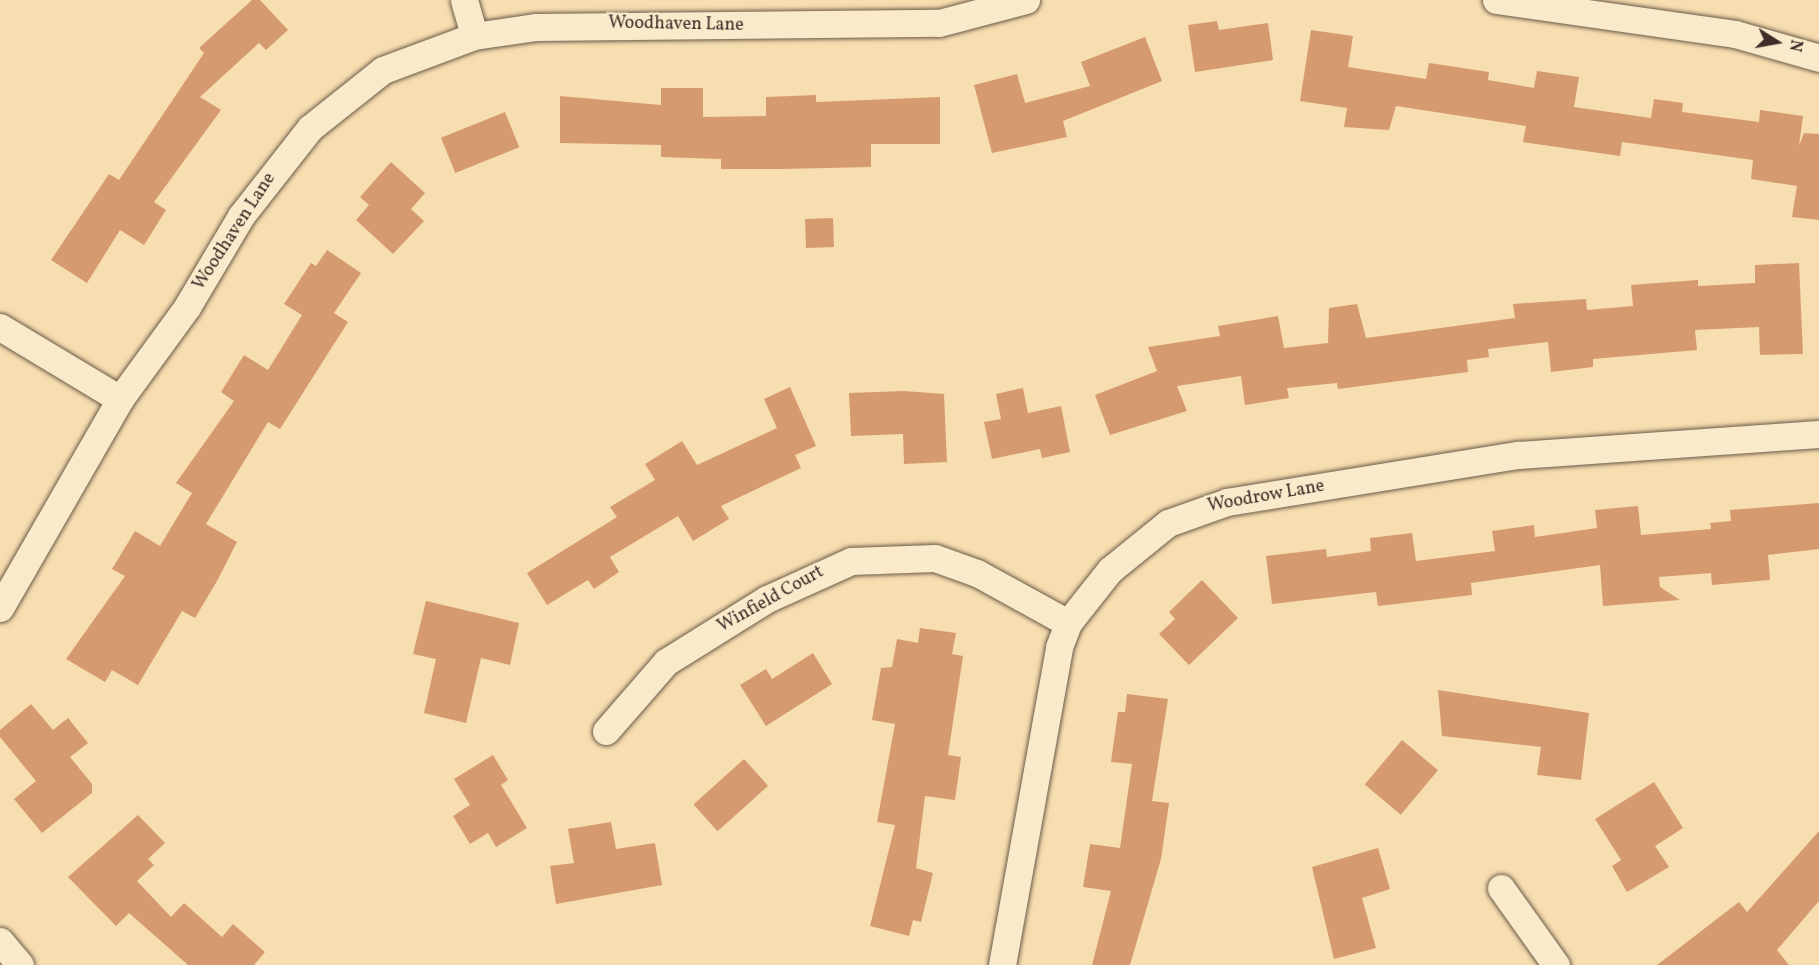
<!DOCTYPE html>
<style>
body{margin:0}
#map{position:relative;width:1819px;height:965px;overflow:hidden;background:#f7deb0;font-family:Vollkorn,serif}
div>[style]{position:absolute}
.building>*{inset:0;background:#d69a70;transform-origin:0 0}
.roads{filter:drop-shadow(0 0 2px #6c5b4a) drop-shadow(0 0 2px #6c5b4a)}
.minor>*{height:27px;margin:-13.5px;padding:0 13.5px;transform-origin:13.5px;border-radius:13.5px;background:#faeacc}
span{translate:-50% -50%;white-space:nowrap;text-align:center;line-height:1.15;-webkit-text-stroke:4.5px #faeacc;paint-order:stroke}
.street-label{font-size:18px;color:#3d2f28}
.north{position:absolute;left:1747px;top:12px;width:60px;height:60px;-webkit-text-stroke:4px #faeacc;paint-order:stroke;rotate:101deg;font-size:16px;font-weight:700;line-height:24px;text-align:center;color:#3d2f28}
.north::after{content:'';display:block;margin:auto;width:21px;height:27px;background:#3d2f28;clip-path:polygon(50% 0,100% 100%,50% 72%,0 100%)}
</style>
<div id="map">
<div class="building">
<div style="clip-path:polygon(252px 0,260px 0,288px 30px,266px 50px,259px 43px,200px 97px,221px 110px,154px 202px,166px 210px,144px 245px,120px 230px,87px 283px,51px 260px,109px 174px,119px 180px,204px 53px,199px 48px)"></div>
<div style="clip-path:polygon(1217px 21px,1219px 30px,1268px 23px,1273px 60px,1195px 72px,1188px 25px)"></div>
<div style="clip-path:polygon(1311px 30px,1353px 36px,1348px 67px,1426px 79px,1429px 63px,1489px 72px,1488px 80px,1534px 88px,1537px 71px,1579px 77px,1574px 107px,1651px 118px,1654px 99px,1683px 103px,1682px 112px,1759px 122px,1760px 110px,1803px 116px,1799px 146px,1804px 133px,1819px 134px,1819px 220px,1792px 217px,1797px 186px,1751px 179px,1753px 160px,1622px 142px,1620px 156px,1523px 142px,1526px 126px,1396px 106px,1389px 130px,1344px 127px,1347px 108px,1300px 101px)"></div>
<div style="clip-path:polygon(1145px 37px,1162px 81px,1063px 121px,1067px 137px,992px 153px,974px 85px,1017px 74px,1025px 103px,1090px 86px,1081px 62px)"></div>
<div style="clip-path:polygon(661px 88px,703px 88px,703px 117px,766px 116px,766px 97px,816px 95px,816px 102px,940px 97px,940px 144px,871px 144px,871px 167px,782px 169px,721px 169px,721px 159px,661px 157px,661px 145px,560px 143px,560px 96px,661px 105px)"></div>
<div style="left:505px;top:112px;width:38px;height:69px;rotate:68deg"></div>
<div style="clip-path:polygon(391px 162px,425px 193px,411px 209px,424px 221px,393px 254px,356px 220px,369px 205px,360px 197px)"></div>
<div style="left:833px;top:218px;width:29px;height:28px;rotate:88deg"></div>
<div style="clip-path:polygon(327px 250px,361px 273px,334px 313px,348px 322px,280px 429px,268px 422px,206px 524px,237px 542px,217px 581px,195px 618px,182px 611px,138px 685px,112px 670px,105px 682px,66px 659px,125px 576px,112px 569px,135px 531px,160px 546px,192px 493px,176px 483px,234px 401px,221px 392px,244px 355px,268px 370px,302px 315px,284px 304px,311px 263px,316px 266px)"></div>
<div style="clip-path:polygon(1799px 263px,1803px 354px,1760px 355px,1759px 327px,1695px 330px,1697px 350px,1593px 359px,1593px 367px,1551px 372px,1548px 342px,1488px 349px,1489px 357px,1467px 360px,1468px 372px,1338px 389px,1337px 383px,1287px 388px,1289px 398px,1245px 405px,1241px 376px,1177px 386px,1187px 411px,1110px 435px,1095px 395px,1157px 371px,1148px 347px,1220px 336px,1218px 326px,1278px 316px,1284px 348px,1328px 343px,1329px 308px,1357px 304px,1366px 338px,1515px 318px,1513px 304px,1586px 299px,1587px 310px,1633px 306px,1631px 285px,1698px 280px,1698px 286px,1755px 283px,1755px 265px)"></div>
<div style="clip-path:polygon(790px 387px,816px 446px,795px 455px,801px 468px,721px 506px,729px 519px,693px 541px,678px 516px,610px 557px,619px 572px,594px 589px,588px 580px,547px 605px,527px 573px,617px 517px,610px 507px,655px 480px,645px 464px,682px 441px,697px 465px,777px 428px,764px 399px)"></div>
<div style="clip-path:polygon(1023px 388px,1028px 413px,1061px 406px,1070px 452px,1042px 458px,1040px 449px,992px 459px,984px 422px,1001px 419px,996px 394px)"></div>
<div style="clip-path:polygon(904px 391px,944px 394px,947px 462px,904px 464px,903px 434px,851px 436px,849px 393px)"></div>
<div style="clip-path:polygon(1819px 503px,1819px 549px,1768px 555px,1770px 580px,1712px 585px,1711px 573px,1659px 577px,1660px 587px,1680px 600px,1603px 606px,1600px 565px,1471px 583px,1472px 595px,1378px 606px,1376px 592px,1272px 604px,1266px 556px,1326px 549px,1327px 557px,1371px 551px,1370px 538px,1412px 533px,1416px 561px,1495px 551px,1492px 531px,1534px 525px,1535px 537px,1597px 528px,1595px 510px,1638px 506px,1641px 535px,1711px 529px,1710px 523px,1731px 521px,1730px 510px)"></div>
<div style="clip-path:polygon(1202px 580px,1238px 618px,1189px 665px,1159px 634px,1175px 619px,1169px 612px)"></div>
<div style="clip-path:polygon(426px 601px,519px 623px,510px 665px,481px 658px,466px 723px,424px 713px,436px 659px,413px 654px)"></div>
<div style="clip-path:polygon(920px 628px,956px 633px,952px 654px,963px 656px,948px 755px,961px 757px,955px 800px,925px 796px,916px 868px,933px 873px,921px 922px,913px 920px,909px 936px,870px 926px,895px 825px,877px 822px,895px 724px,872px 720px,881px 668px,892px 667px,897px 639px,918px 643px)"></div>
<div style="clip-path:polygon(813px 653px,832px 684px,766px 726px,740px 685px,766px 669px,772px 679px)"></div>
<div style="clip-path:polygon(1438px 690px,1589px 713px,1581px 780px,1537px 775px,1541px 747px,1442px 736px)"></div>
<div style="clip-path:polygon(1127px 694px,1168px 699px,1152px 801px,1169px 803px,1161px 859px,1130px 965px,1092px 965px,1111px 891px,1083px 887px,1090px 844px,1120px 848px,1132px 764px,1111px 762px,1118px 712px,1125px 712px)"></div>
<div style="clip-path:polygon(31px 704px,53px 730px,68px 718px,88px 743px,70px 757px,92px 784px,92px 793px,42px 833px,14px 799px,36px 781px,0 737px,0 730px)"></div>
<div style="left:1402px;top:740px;width:47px;height:58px;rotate:40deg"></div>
<div style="clip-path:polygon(493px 755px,508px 780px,501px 785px,527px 828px,496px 847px,488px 833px,470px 844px,453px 816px,470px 805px,454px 779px)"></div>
<div style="left:744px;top:759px;width:36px;height:68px;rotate:48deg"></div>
<div style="clip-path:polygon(1654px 782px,1683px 828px,1655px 846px,1669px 867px,1627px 892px,1612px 866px,1621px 860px,1595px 819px)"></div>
<div style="clip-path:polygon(138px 815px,165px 843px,148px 859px,154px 865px,137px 881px,171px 917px,184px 903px,222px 937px,233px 924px,265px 952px,254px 965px,188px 965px,129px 913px,116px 926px,68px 877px)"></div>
<div style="clip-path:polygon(611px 822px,616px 849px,655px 843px,662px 885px,556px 904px,550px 866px,574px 863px,568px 829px)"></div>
<div style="clip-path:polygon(1819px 831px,1819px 901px,1777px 950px,1789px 965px,1657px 965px,1739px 902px,1747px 912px)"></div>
<div style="clip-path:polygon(1378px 848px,1390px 889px,1362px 898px,1376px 948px,1334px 959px,1312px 867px)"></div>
</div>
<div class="roads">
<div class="minor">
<div style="left:464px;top:0;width:37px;rotate:74deg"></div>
<div style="left:1496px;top:0;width:241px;rotate:8.1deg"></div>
<div style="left:1735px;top:34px;width:87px;rotate:15.9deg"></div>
<div style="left:0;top:327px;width:140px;rotate:31deg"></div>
<div style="left:0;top:608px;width:241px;rotate:-60.1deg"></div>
<div style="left:120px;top:399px;width:114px;rotate:-53.9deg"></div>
<div style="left:187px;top:307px;width:106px;rotate:-59.3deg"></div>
<div style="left:241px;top:216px;width:112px;rotate:-51.9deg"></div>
<div style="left:310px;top:128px;width:93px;rotate:-38.5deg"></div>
<div style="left:383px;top:70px;width:97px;rotate:-20.5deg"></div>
<div style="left:474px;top:36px;width:63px;rotate:-8.3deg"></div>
<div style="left:536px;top:27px;width:403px;rotate:-0.6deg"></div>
<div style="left:939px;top:23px;width:90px;rotate:-14.8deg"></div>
<div style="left:606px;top:731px;width:91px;rotate:-49deg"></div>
<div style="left:666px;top:662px;width:119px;rotate:-32deg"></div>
<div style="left:767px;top:599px;width:92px;rotate:-24.3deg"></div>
<div style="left:851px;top:561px;width:84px;rotate:-2deg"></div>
<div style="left:935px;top:558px;width:45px;rotate:19.7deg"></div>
<div style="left:977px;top:573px;width:104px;rotate:28.8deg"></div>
<div style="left:1501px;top:888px;width:95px;rotate:54.5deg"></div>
<div style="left:0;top:941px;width:31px;rotate:50deg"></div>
<div style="left:1002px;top:965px;width:323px;rotate:-79.8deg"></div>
<div style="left:1059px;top:647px;width:26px;rotate:-69deg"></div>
<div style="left:1068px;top:623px;width:68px;rotate:-51.6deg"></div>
<div style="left:1110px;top:570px;width:75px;rotate:-39deg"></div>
<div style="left:1168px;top:523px;width:63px;rotate:-19.6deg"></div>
<div style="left:1227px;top:502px;width:295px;rotate:-9.2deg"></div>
<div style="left:1518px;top:455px;width:302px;rotate:-4deg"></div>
</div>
</div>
<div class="street-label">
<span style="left:676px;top:25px;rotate:1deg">Woodhaven Lane</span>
<span style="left:235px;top:232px;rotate:-57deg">Woodhaven Lane</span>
<span style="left:1266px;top:497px;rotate:-10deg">Woodrow Lane</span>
<span style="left:771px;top:600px;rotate:-29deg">Winfield Court</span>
</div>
<div class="north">N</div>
</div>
